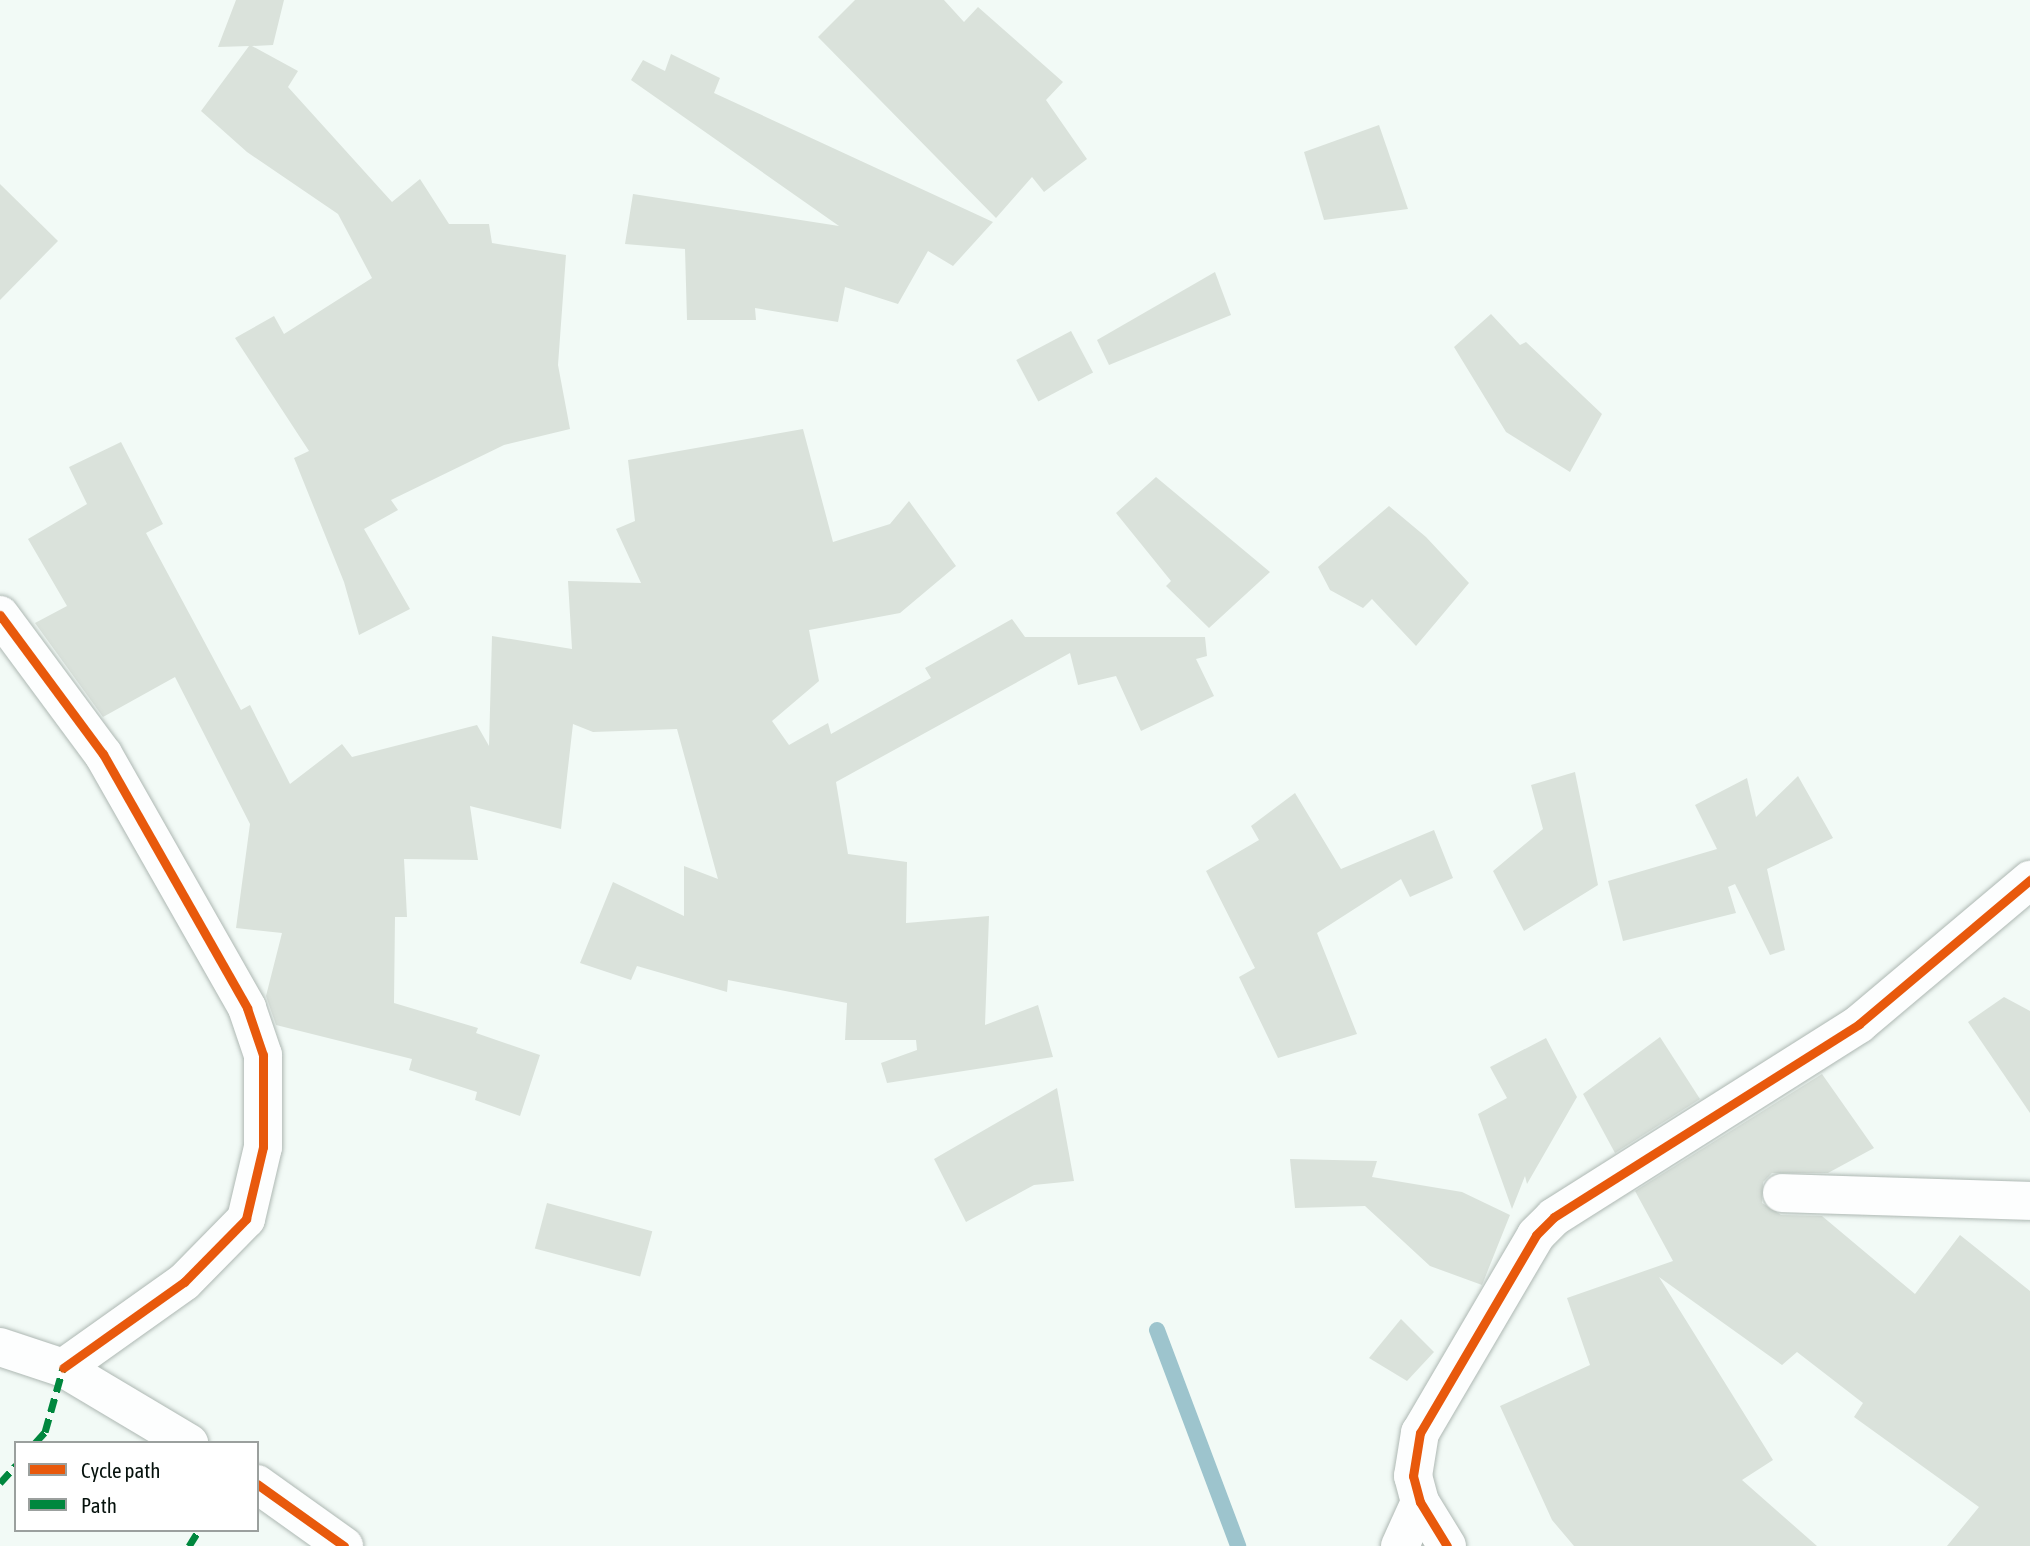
<!DOCTYPE html>
<style>
body{margin:0}
#map{position:relative;width:2030px;height:1546px;overflow:hidden;background:#f2faf6;font-family:"Asap Condensed",sans-serif}
div>[style]{position:absolute}
.stream>*{height:16px;margin:-8px;padding:0 8px;transform-origin:8px;border-radius:8px;background:#9dc4cd}
.building>*{inset:0;background:#dae2db;transform-origin:0 0}
.roads{filter:drop-shadow(0 0 2px #aeb8b3) drop-shadow(0 0 2px #aeb8b3)}
.minor>*{height:38px;margin:-19px;padding:0 19px;transform-origin:19px;border-radius:19px;background:#fdfefe}
.quiet>*{height:7px;margin-top:-3.5px;transform-origin:0;background:repeating-linear-gradient(90deg,#00873e 0 14px,transparent 0 21px)}
.cycleway>*{height:9px;margin:-4.5px;padding:0 4.5px;transform-origin:4.5px;border-radius:4.5px;background:#e8590c}
span{translate:-50% -50%;white-space:nowrap;text-align:center;line-height:1.15;-webkit-text-stroke:5px #fff;paint-order:stroke}
.legend{position:absolute;left:14px;top:1441px;width:245px;height:91px;box-sizing:border-box;background:#fff;border:2px solid #9ba09e;margin:0;padding:9px 12px;list-style:none;font-size:21px;color:#05110c}
.legend li{display:flex;align-items:center;gap:14px;height:35px}
.legend b{width:35px;border:2px solid #9ba09e}
</style>
<div id="map">
<div class="stream">
<div style="left:1157px;top:1330px;width:231px;rotate:69.4deg"></div>
</div>
<div class="building">
<div style="clip-path:polygon(236px 0,284px 0,273px 45px,252px 46px,298px 71px,288px 87px,392px 202px,420px 179px,449px 224px,489px 224px,492px 243px,566px 255px,558px 365px,570px 429px,504px 445px,391px 500px,398px 510px,364px 529px,410px 609px,359px 635px,344px 582px,294px 458px,309px 451px,235px 338px,274px 316px,284px 334px,372px 278px,338px 214px,247px 152px,201px 111px,249px 46px,218px 47px)"></div>
<div style="clip-path:polygon(855px 0,944px 0,964px 22px,978px 7px,1063px 82px,1046px 100px,1087px 159px,1044px 192px,1032px 177px,996px 218px,818px 37px)"></div>
<div style="clip-path:polygon(671px 54px,720px 78px,714px 93px,993px 222px,953px 266px,928px 251px,898px 304px,845px 287px,838px 322px,755px 308px,756px 320px,687px 320px,685px 249px,625px 244px,633px 194px,839px 226px,631px 80px,643px 60px,665px 71px)"></div>
<div style="clip-path:polygon(1379px 125px,1408px 209px,1324px 220px,1304px 152px)"></div>
<div style="clip-path:polygon(0 184px,58px 241px,0 300px)"></div>
<div style="clip-path:polygon(1215px 272px,1231px 315px,1109px 365px,1097px 340px)"></div>
<div style="clip-path:polygon(1491px 314px,1520px 345px,1526px 342px,1602px 414px,1570px 472px,1506px 432px,1454px 347px)"></div>
<div style="left:1071px;top:331px;width:47px;height:62px;rotate:62deg"></div>
<div style="clip-path:polygon(803px 429px,833px 542px,890px 524px,909px 501px,956px 566px,900px 613px,809px 630px,819px 681px,772px 721px,789px 745px,828px 723px,831px 734px,931px 678px,925px 668px,1012px 619px,1025px 637px,1205px 637px,1207px 656px,1196px 659px,1214px 696px,1141px 731px,1116px 676px,1078px 685px,1070px 653px,836px 782px,848px 854px,907px 862px,906px 923px,989px 916px,985px 1025px,1038px 1005px,1053px 1057px,887px 1083px,881px 1063px,917px 1050px,916px 1040px,845px 1040px,847px 1003px,728px 980px,727px 992px,637px 966px,631px 980px,580px 963px,613px 882px,684px 916px,684px 866px,718px 879px,677px 729px,593px 732px,573px 724px,561px 829px,470px 806px,478px 860px,404px 859px,407px 917px,395px 917px,394px 1003px,478px 1028px,476px 1033px,540px 1055px,520px 1116px,475px 1100px,477px 1092px,409px 1070px,412px 1059px,276px 1025px,266px 996px,282px 933px,236px 928px,250px 824px,175px 677px,103px 717px,35px 623px,67px 606px,28px 539px,87px 504px,69px 467px,121px 442px,163px 524px,146px 533px,241px 710px,250px 705px,290px 784px,342px 744px,352px 757px,477px 725px,489px 746px,492px 636px,572px 649px,568px 581px,641px 583px,616px 529px,635px 521px,628px 460px)"></div>
<div style="clip-path:polygon(1156px 477px,1270px 572px,1209px 628px,1166px 586px,1171px 581px,1116px 513px)"></div>
<div style="clip-path:polygon(1389px 506px,1426px 537px,1469px 583px,1416px 646px,1372px 599px,1363px 608px,1330px 590px,1318px 567px)"></div>
<div style="clip-path:polygon(1575px 772px,1598px 885px,1524px 931px,1493px 871px,1543px 829px,1531px 785px)"></div>
<div style="clip-path:polygon(1798px 776px,1833px 838px,1767px 869px,1785px 950px,1770px 955px,1735px 884px,1728px 887px,1736px 913px,1623px 941px,1608px 881px,1717px 849px,1695px 805px,1747px 778px,1756px 817px)"></div>
<div style="clip-path:polygon(1295px 793px,1341px 869px,1434px 830px,1453px 878px,1410px 897px,1401px 879px,1317px 933px,1357px 1034px,1278px 1058px,1239px 977px,1255px 968px,1206px 871px,1259px 840px,1251px 826px)"></div>
<div style="clip-path:polygon(2004px 997px,2030px 1011px,2030px 1113px,1968px 1022px)"></div>
<div style="clip-path:polygon(1660px 1037px,1700px 1099px,1615px 1153px,1583px 1094px)"></div>
<div style="clip-path:polygon(1546px 1038px,1577px 1097px,1527px 1184px,1525px 1176px,1512px 1209px,1478px 1114px,1507px 1098px,1490px 1067px)"></div>
<div style="clip-path:polygon(1822px 1074px,1874px 1148px,1828px 1173px,1772px 1173px,1763px 1182px,1762px 1203px,1781px 1215px,1822px 1216px,1915px 1294px,1960px 1235px,2030px 1291px,2030px 1546px,1947px 1546px,1979px 1507px,1854px 1417px,1863px 1403px,1797px 1352px,1782px 1365px,1659px 1277px,1773px 1460px,1742px 1480px,1817px 1546px,1574px 1546px,1552px 1520px,1500px 1406px,1590px 1365px,1567px 1298px,1673px 1261px,1635px 1191px)"></div>
<div style="clip-path:polygon(1057px 1088px,1074px 1181px,1034px 1185px,966px 1222px,934px 1159px)"></div>
<div style="clip-path:polygon(1290px 1159px,1377px 1161px,1372px 1177px,1462px 1192px,1510px 1215px,1482px 1285px,1430px 1266px,1365px 1206px,1295px 1208px)"></div>
<div style="left:547px;top:1203px;width:109px;height:47px;rotate:15deg"></div>
<div style="clip-path:polygon(1401px 1319px,1434px 1352px,1407px 1381px,1369px 1358px)"></div>
</div>
<div class="roads">
<div class="minor">
<div style="left:0;top:615px;width:173px;rotate:53.5deg"></div>
<div style="left:103px;top:754px;width:292px;rotate:60.4deg"></div>
<div style="left:247px;top:1008px;width:50px;rotate:71.2deg"></div>
<div style="left:263px;top:1055px;width:92px;rotate:90deg"></div>
<div style="left:263px;top:1147px;width:74px;rotate:103.3deg"></div>
<div style="left:246px;top:1219px;width:88px;rotate:134.5deg"></div>
<div style="left:184px;top:1282px;width:148px;rotate:144.6deg"></div>
<div style="left:1782px;top:1193px;width:248px;rotate:1.8deg"></div>
<div style="left:0;top:1347px;width:66px;rotate:18.4deg"></div>
<div style="left:63px;top:1368px;width:147px;rotate:30.8deg"></div>
<div style="left:257px;top:1484px;width:107px;rotate:35.5deg"></div>
<div style="left:1400px;top:1546px;width:48px;rotate:-65.6deg"></div>
<div style="left:1447px;top:1546px;width:52px;rotate:-121.5deg"></div>
<div style="left:1420px;top:1502px;width:27px;rotate:-105deg"></div>
<div style="left:1413px;top:1476px;width:44px;rotate:-80.8deg"></div>
<div style="left:1420px;top:1433px;width:229px;rotate:-59.6deg"></div>
<div style="left:1536px;top:1235px;width:25px;rotate:-45deg"></div>
<div style="left:1554px;top:1217px;width:361px;rotate:-32.3deg"></div>
<div style="left:1859px;top:1024px;width:224px;rotate:-40.1deg"></div>
</div>
</div>
<div class="quiet">
<div style="left:35px;top:1443px;width:15px;rotate:-48deg"></div>
<div style="left:45px;top:1432px;width:66px;rotate:-74.3deg"></div>
<div style="left:0;top:1483px;width:24px;rotate:-48deg"></div>
<div style="left:189px;top:1546px;width:19px;rotate:-58deg"></div>
</div>
<div class="cycleway">
<div style="left:0;top:615px;width:173px;rotate:53.5deg"></div>
<div style="left:103px;top:754px;width:292px;rotate:60.4deg"></div>
<div style="left:247px;top:1008px;width:50px;rotate:71.2deg"></div>
<div style="left:263px;top:1055px;width:92px;rotate:90deg"></div>
<div style="left:263px;top:1147px;width:74px;rotate:103.3deg"></div>
<div style="left:246px;top:1219px;width:88px;rotate:134.5deg"></div>
<div style="left:184px;top:1282px;width:148px;rotate:144.6deg"></div>
<div style="left:257px;top:1484px;width:107px;rotate:35.5deg"></div>
<div style="left:1447px;top:1546px;width:52px;rotate:-121.5deg"></div>
<div style="left:1420px;top:1502px;width:27px;rotate:-105deg"></div>
<div style="left:1413px;top:1476px;width:44px;rotate:-80.8deg"></div>
<div style="left:1420px;top:1433px;width:229px;rotate:-59.6deg"></div>
<div style="left:1536px;top:1235px;width:25px;rotate:-45deg"></div>
<div style="left:1554px;top:1217px;width:361px;rotate:-32.3deg"></div>
<div style="left:1859px;top:1024px;width:224px;rotate:-40.1deg"></div>
</div>
<ul class="legend">
<li><b style="height:9px;background:#e8590c"></b>Cycle path</li>
<li><b style="height:9px;background:#00873e"></b>Path</li>
</ul>
</div>
